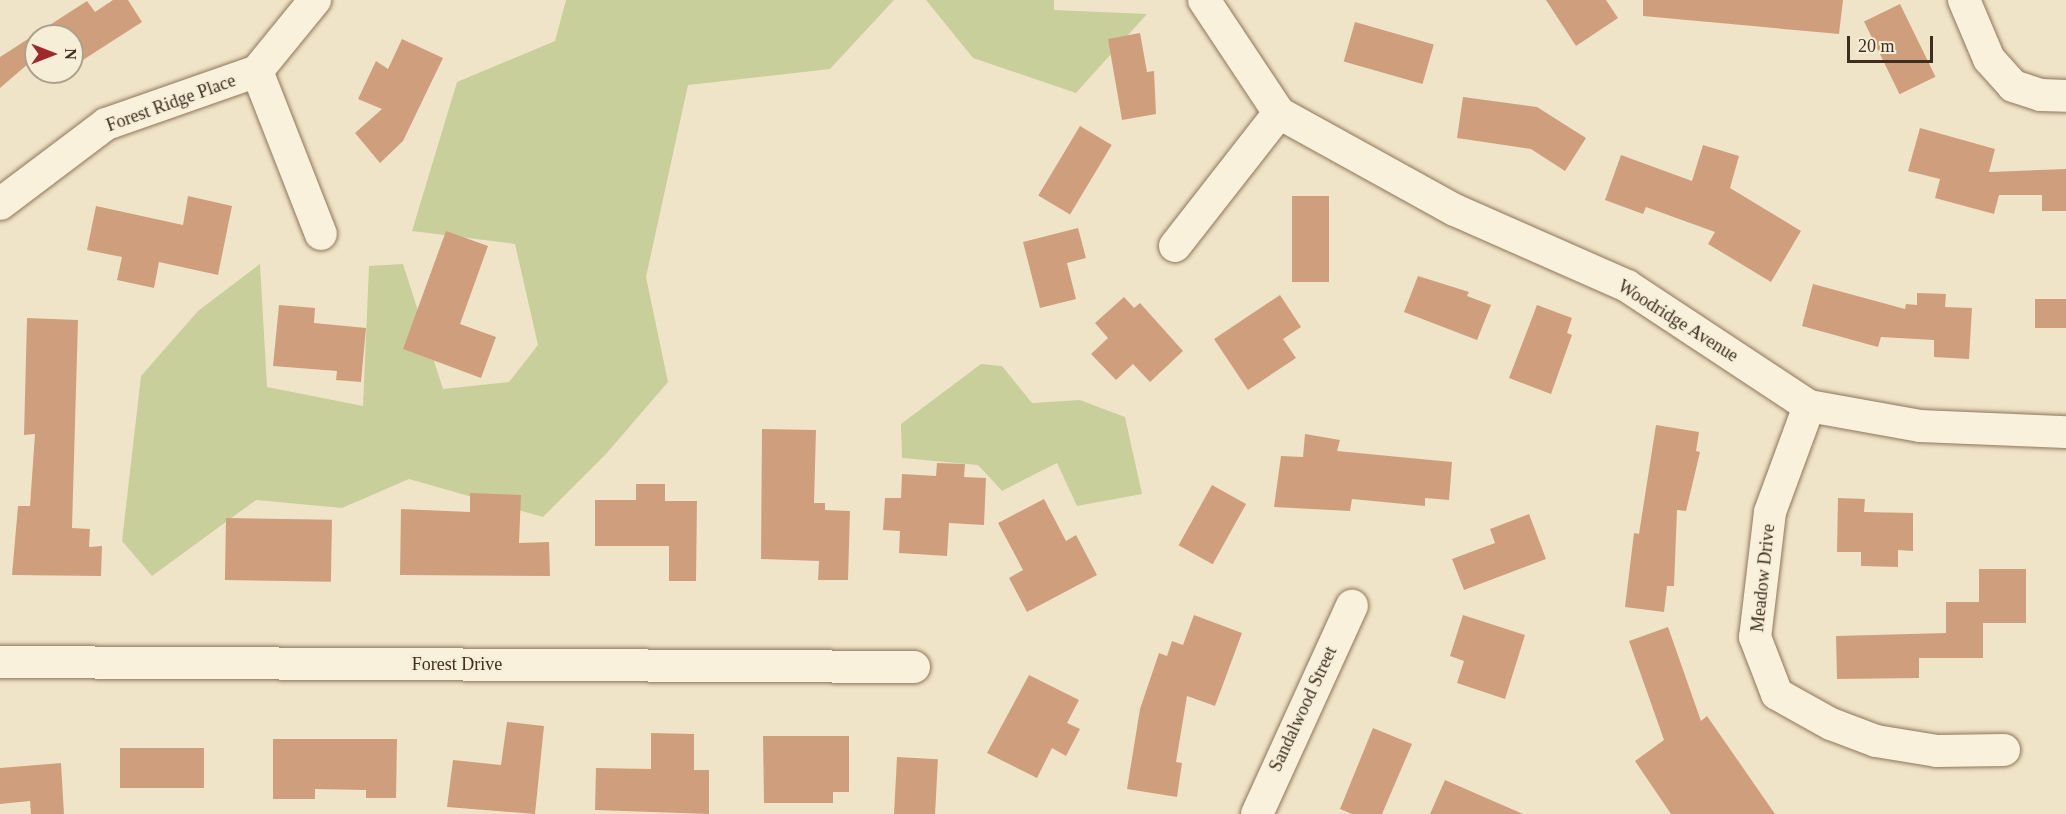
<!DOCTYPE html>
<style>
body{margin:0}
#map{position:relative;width:2066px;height:814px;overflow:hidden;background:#f0e4c8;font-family:"Times New Roman",serif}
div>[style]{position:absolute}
.green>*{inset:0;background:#c9cf9b}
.building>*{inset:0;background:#cf9f7d;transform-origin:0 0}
.roads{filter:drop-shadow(0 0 2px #8d765c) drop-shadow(0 0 2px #8d765c)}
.street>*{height:32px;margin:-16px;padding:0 16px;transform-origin:16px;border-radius:16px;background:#faf1dc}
span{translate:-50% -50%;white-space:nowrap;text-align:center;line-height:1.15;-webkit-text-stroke:4.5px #f7eed8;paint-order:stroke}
.street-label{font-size:18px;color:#3d2e20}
.north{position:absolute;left:24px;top:24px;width:60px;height:60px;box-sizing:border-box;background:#f7eed8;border:2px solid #ada18e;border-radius:50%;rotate:90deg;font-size:16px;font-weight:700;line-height:24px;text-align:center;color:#3d2e20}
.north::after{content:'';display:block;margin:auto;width:21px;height:27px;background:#9e2a2b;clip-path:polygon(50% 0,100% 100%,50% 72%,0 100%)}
.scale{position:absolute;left:1847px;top:36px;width:86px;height:27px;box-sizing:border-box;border:3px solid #3d2e20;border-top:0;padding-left:8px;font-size:18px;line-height:21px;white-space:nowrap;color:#3d2e20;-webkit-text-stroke:4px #f7eed8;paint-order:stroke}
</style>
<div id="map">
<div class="green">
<div style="clip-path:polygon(566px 0,894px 0,830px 69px,688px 85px,646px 277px,668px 382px,606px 454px,543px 517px,409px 479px,342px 508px,256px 500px,152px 576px,122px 541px,141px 376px,198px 311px,260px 264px,267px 387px,363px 406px,369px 266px,403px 264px,443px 389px,509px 382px,538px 345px,515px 244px,412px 231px,457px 82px,555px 41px)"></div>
<div style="clip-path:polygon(926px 0,1054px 0,1054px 10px,1147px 14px,1076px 93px,973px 58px)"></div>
<div style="clip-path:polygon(981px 364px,1002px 366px,1032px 403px,1080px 400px,1125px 417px,1142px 494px,1077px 506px,1057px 463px,1002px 491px,978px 465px,902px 458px,901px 424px)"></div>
</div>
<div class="building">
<div style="clip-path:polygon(113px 0,128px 0,142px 22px,72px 67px,72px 36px,36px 36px,36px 57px,0 88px,0 57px,87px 1px,95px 12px)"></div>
<div style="clip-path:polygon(1546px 0,1606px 0,1618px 18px,1576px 46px)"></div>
<div style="clip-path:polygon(1643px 0,1843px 0,1839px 34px,1643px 16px)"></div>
<div style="left:1900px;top:4px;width:81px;height:40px;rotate:64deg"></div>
<div style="left:1355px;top:22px;width:82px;height:41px;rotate:16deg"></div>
<div style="clip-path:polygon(1140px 33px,1147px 72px,1154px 71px,1156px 114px,1122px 120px,1108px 39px)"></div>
<div style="clip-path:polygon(402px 39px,443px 58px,403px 141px,380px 163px,355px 133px,382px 109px,358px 99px,376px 61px,388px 69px)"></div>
<div style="clip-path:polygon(1463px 97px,1537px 107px,1586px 138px,1565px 171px,1531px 149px,1457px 138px)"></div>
<div style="left:1080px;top:126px;width:37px;height:81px;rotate:31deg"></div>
<div style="clip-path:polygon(1920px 128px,1995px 149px,1989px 172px,2066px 169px,2066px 211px,2042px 211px,2042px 195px,1999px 195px,1994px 214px,1935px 198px,1940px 179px,1908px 171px)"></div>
<div style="clip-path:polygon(1703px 145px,1739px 156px,1730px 188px,1801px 231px,1771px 282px,1708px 244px,1715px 232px,1646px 207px,1643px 214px,1605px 200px,1621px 155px,1692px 181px)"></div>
<div style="clip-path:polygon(188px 196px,232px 206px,218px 275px,159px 262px,154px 288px,117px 280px,122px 257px,87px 250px,96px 206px,183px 225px)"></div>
<div style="left:1292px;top:196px;width:37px;height:86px"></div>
<div style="clip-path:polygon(1078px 228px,1086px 258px,1067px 263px,1076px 299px,1040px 308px,1023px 242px)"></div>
<div style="clip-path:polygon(446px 231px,488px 246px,460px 324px,496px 337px,481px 378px,403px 349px)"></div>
<div style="clip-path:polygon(1418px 276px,1469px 292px,1467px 296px,1491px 305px,1477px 340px,1404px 312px)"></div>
<div style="clip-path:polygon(1813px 284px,1905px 309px,1906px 304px,1917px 305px,1917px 293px,1946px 294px,1945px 307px,1972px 308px,1969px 359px,1934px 357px,1934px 340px,1881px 337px,1878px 347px,1802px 326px)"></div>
<div style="clip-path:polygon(1280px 295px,1301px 327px,1283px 339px,1296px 358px,1248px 390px,1214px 339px)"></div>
<div style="clip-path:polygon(1124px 297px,1134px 308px,1140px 303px,1183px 351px,1150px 382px,1133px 364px,1116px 380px,1091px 354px,1108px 338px,1095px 323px)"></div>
<div style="left:2035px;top:299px;width:31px;height:29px"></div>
<div style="clip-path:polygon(279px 305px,315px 308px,314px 323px,366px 328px,361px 382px,336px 380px,337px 371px,273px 366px)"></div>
<div style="clip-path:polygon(1537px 305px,1572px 318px,1567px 333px,1572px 335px,1551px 394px,1509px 378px)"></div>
<div style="clip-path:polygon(27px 318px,78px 320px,72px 528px,90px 529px,89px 547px,102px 546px,101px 576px,12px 575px,18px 506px,30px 506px,35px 434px,24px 435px)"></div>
<div style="clip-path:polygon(1656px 425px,1699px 432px,1696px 451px,1700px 452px,1686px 511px,1677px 510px,1674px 586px,1667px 586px,1664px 612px,1625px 607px,1634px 533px,1639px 534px)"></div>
<div style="clip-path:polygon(762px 429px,816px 430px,814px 503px,825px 503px,825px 510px,850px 511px,848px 580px,818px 580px,819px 561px,761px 559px)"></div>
<div style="clip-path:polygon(1305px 434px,1340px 440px,1337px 451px,1452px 462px,1449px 500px,1425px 498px,1425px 506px,1352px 499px,1350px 511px,1274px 507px,1281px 456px,1303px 457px)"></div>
<div style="clip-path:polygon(937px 463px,965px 464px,964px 477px,986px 478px,984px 525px,949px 523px,947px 556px,899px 553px,900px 531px,883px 530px,885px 498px,901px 498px,902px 474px,936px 476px)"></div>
<div style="clip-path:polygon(636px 484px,665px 484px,665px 501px,697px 501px,696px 581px,669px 581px,669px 546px,595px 546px,595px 500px,636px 500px)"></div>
<div style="left:1212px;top:485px;width:39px;height:69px;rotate:29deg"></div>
<div style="clip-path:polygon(470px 493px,521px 495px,519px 543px,549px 542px,550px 576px,400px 575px,401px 509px,470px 512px)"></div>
<div style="clip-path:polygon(1838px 498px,1865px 499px,1864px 512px,1913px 513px,1913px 551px,1898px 550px,1898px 567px,1861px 566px,1861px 552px,1837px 552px)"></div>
<div style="clip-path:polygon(1044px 499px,1066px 541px,1076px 535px,1097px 575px,1027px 612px,1009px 578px,1023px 570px,998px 523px)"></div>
<div style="clip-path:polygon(1529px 514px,1546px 559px,1464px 590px,1452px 559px,1495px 543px,1490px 529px)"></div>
<div style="left:226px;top:518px;width:106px;height:62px;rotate:1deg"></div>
<div style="clip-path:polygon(1979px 569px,2026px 569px,2026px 623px,1983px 623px,1983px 658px,1919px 658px,1919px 678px,1837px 679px,1836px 636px,1946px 633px,1946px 602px,1979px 602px)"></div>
<div style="clip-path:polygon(1194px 615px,1242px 633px,1215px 706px,1187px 696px,1176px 762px,1182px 763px,1177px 797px,1127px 789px,1140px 709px,1159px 653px,1167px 656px,1172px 641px,1183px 645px)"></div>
<div style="clip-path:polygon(1463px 615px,1525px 635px,1505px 699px,1457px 683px,1464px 661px,1450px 656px)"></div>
<div style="clip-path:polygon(1668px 627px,1701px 721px,1707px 716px,1775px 814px,1671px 814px,1635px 761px,1664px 740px,1629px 641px)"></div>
<div style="clip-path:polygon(1029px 675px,1079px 700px,1067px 723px,1080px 729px,1066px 756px,1052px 748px,1037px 778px,987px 753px)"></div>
<div style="clip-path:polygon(507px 722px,544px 726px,535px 814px,447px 807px,453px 760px,501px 765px)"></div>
<div style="clip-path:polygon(1373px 728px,1412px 744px,1382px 814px,1352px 814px,1340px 809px)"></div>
<div style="clip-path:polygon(651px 733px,694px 734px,694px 770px,709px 770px,709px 814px,595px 810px,596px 768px,651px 769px)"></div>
<div style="clip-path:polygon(763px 736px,849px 736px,849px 792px,833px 792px,833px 803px,764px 803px)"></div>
<div style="clip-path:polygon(273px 739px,397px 739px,396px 798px,366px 798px,366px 790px,315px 789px,315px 799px,273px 799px)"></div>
<div style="left:204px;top:748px;width:40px;height:84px;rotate:90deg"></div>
<div style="left:897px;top:757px;width:41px;height:57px;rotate:3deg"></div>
<div style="clip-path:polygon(61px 763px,64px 814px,31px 814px,30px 801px,0 804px,0 768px)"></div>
<div style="clip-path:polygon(1445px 780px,1523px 814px,1430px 814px)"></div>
</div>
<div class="roads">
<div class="street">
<div style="left:1204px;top:0;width:136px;rotate:56.4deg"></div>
<div style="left:1279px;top:113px;width:201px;rotate:28.9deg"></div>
<div style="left:1455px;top:210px;width:188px;rotate:23.8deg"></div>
<div style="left:1627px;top:286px;width:218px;rotate:33.4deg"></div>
<div style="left:1809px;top:406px;width:113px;rotate:10.2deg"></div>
<div style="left:1920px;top:426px;width:146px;rotate:2.4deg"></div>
<div style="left:1964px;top:0;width:64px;rotate:67deg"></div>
<div style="left:1989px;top:59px;width:36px;rotate:48deg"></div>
<div style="left:2013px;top:86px;width:29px;rotate:18deg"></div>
<div style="left:2041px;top:95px;width:25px;rotate:2deg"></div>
<div style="left:257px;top:71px;width:175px;rotate:68.6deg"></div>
<div style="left:0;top:204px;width:133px;rotate:-37deg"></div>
<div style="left:106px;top:124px;width:160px;rotate:-19.3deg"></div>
<div style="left:257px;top:71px;width:92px;rotate:-50.8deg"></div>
<div style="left:1175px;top:246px;width:169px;rotate:-52deg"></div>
<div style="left:1809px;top:406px;width:113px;rotate:110.2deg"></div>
<div style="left:1770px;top:512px;width:126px;rotate:96.8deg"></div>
<div style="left:1755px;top:637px;width:61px;rotate:68.9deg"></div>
<div style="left:1777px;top:694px;width:62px;rotate:29.1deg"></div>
<div style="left:1831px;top:724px;width:48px;rotate:20.7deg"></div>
<div style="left:1876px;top:741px;width:62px;rotate:9.3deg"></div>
<div style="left:1937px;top:751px;width:67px;rotate:-0.9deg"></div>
<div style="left:0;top:662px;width:914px;rotate:0.31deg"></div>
<div style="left:1257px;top:814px;width:229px;rotate:-65.5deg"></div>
</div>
</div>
<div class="street-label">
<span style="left:171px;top:103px;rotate:-20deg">Forest Ridge Place</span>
<span style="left:1678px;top:321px;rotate:32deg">Woodridge Avenue</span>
<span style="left:1763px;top:578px;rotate:-84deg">Meadow Drive</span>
<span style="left:457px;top:664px">Forest Drive</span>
<span style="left:1303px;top:709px;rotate:-65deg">Sandalwood Street</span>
</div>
<div class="north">N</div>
<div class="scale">20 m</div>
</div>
